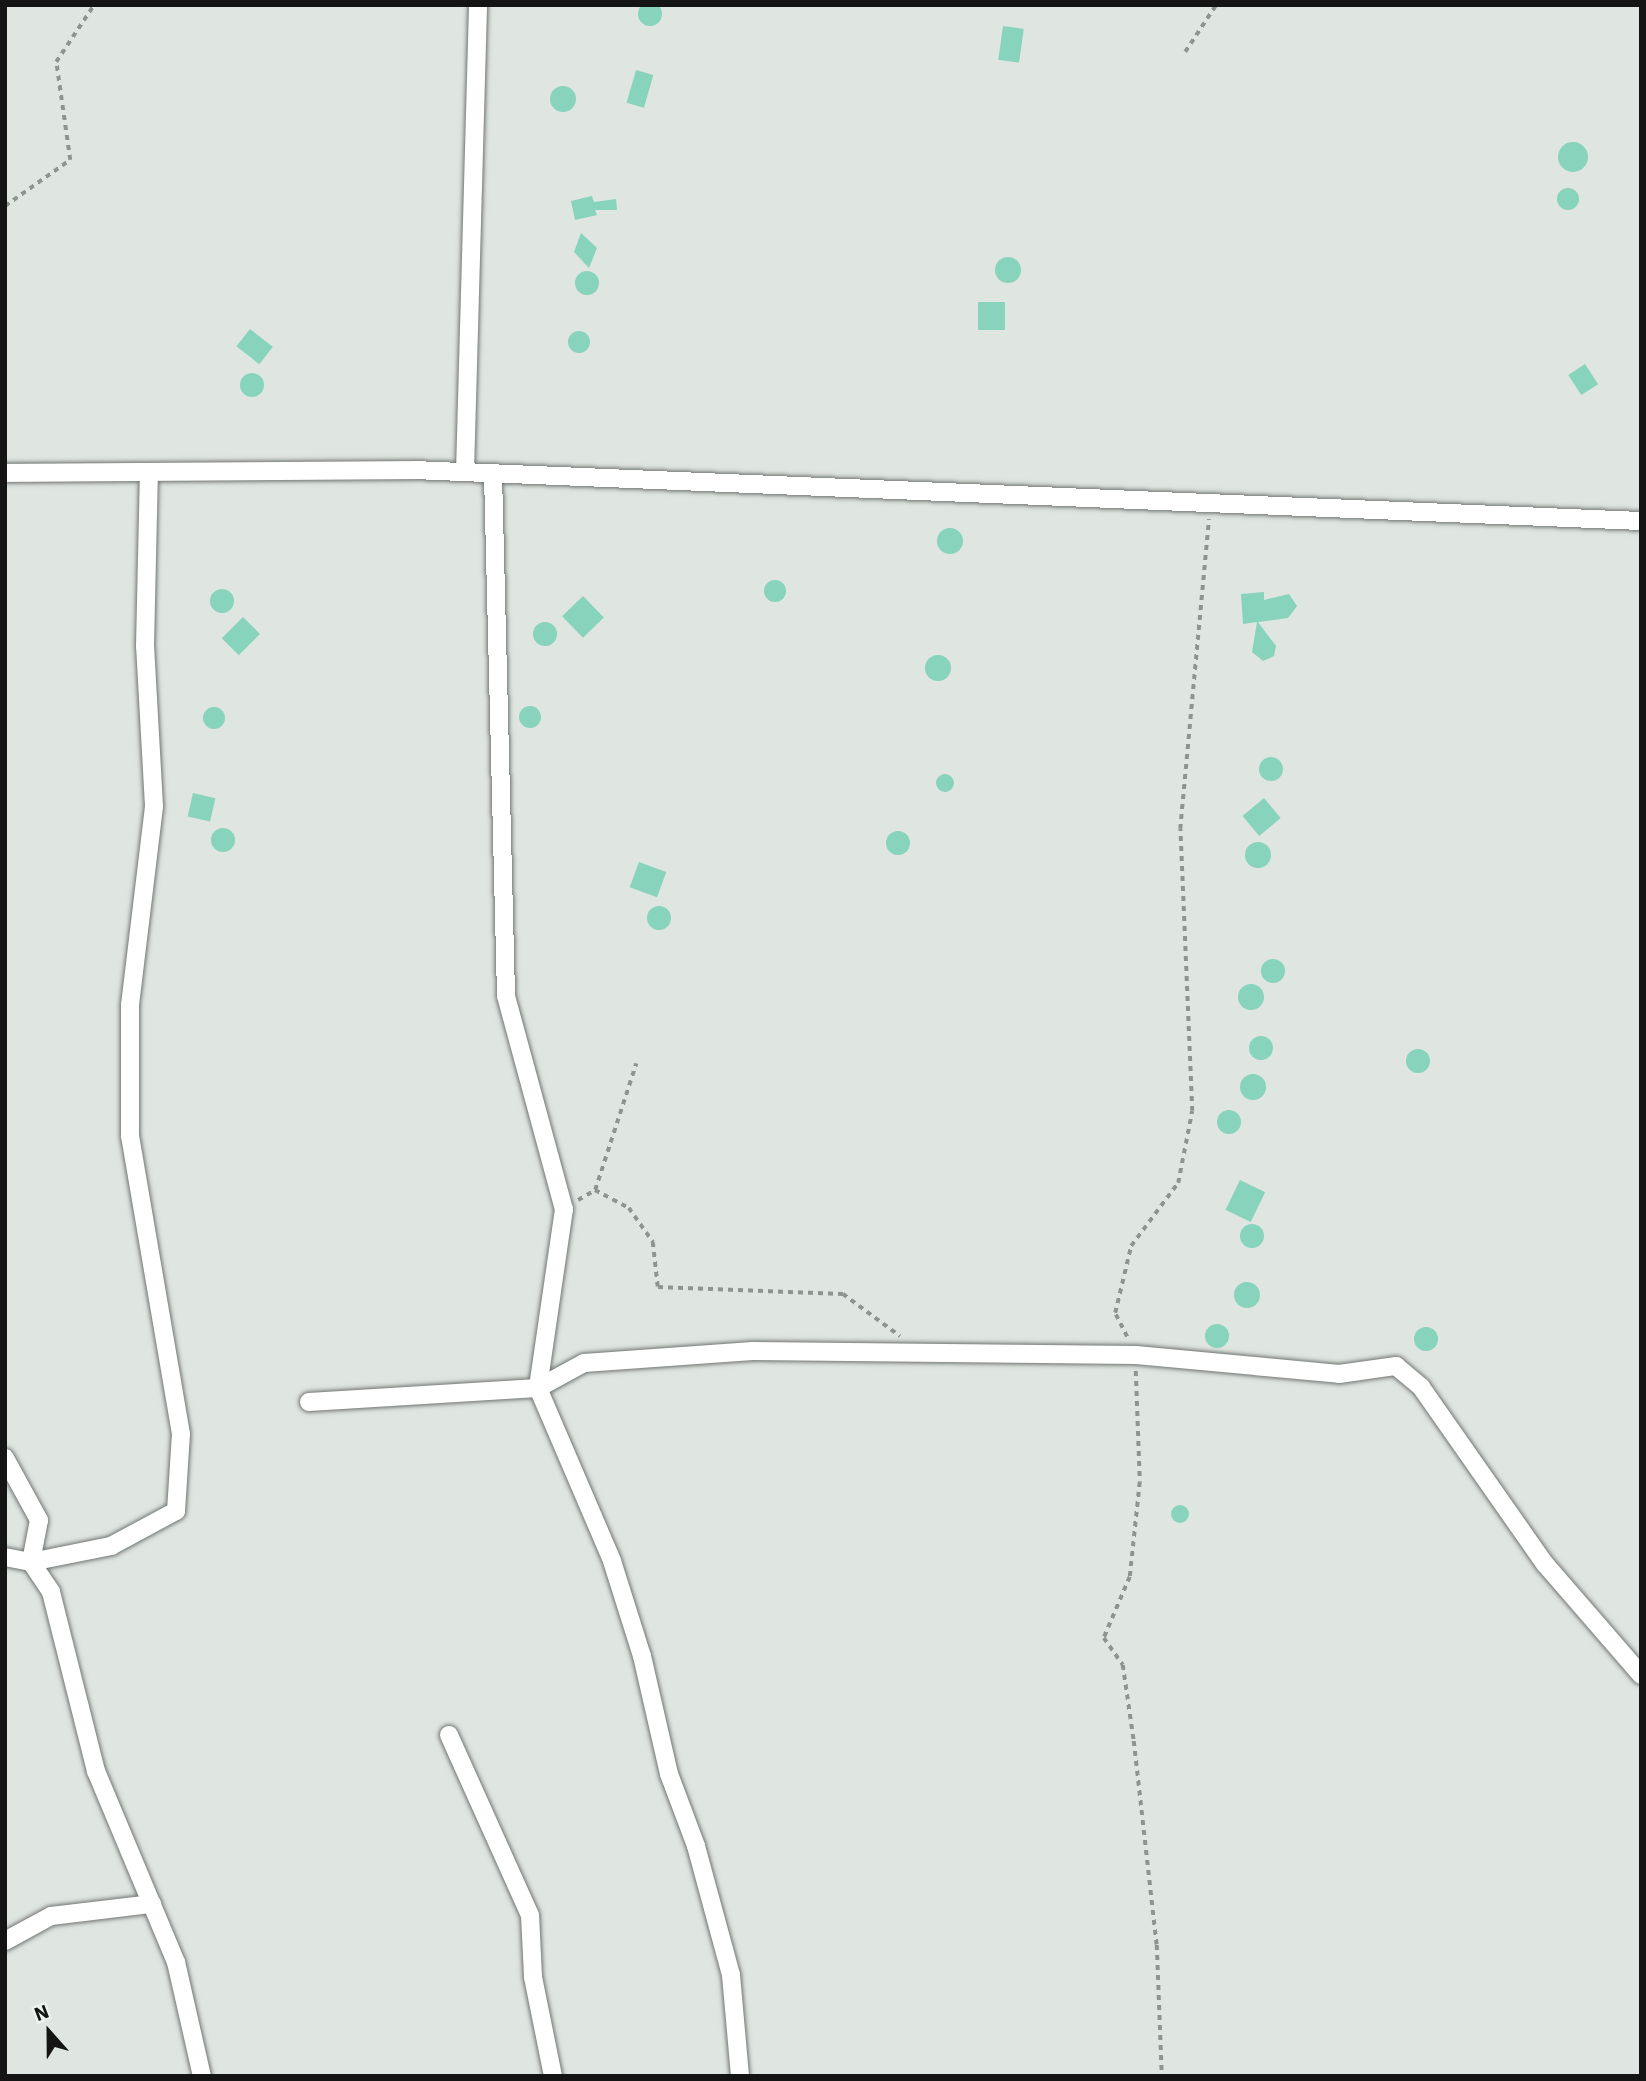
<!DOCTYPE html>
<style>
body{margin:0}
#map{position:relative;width:1646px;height:2081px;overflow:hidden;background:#dfe5e1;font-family:"IBM Plex Sans",sans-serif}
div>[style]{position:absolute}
.building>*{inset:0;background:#87d3bc;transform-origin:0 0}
.round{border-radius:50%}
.path>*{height:3.5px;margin-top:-1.75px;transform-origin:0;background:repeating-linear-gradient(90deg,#909491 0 5px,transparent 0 10px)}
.roads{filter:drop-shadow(0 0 2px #717672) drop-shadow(0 0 2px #717672)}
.street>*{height:18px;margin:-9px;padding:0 9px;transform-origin:9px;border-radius:9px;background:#fff}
span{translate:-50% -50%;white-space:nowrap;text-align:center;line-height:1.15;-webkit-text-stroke:7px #ecf2ee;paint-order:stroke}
.frame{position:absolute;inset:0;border:7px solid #131413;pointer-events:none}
.north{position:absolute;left:14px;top:1997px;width:70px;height:70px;-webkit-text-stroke:5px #ecf2ee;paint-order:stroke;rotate:339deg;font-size:19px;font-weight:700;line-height:28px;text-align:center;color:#131413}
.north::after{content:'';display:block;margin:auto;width:24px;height:32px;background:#131413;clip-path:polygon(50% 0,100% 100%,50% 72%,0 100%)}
</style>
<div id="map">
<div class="building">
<div class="round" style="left:638px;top:2px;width:24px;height:24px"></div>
<div style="left:1003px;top:26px;width:21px;height:34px;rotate:8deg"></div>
<div style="left:636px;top:70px;width:18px;height:34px;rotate:16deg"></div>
<div class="round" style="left:550px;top:86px;width:26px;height:26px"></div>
<div class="round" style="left:1558px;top:142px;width:30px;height:30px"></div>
<div class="round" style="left:1557px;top:188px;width:22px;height:22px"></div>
<div style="clip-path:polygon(592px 196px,594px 202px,616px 199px,617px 210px,595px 210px,597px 215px,575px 220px,571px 201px)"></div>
<div style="clip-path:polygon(581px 233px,597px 248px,589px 268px,574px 252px)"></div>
<div class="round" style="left:995px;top:257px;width:26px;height:26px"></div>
<div class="round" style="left:575px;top:271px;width:24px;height:24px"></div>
<div style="left:978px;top:302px;width:27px;height:28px"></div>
<div style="left:250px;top:329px;width:29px;height:22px;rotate:38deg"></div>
<div class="round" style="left:568px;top:331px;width:22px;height:22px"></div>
<div style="left:1585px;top:364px;width:24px;height:20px;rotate:57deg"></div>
<div class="round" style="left:240px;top:373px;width:24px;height:24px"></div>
<div class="round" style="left:937px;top:528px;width:26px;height:26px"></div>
<div class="round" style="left:764px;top:580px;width:22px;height:22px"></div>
<div class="round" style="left:210px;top:589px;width:24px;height:24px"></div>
<div style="clip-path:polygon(1264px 592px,1264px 600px,1289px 594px,1297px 606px,1288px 618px,1258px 622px,1276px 646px,1274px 656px,1263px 661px,1252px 652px,1257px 622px,1243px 624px,1241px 594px)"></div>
<div style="left:583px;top:596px;width:30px;height:29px;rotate:46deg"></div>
<div style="left:243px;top:617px;width:24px;height:30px;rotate:45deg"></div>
<div class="round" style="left:533px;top:622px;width:24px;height:24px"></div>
<div class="round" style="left:925px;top:655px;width:26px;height:26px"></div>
<div class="round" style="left:519px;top:706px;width:22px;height:22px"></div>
<div class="round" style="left:203px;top:707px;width:22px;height:22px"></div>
<div class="round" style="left:1259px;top:757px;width:24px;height:24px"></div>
<div class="round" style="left:936px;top:774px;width:18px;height:18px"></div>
<div style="left:193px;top:793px;width:23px;height:24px;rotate:13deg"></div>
<div style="left:1264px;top:798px;width:26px;height:28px;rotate:50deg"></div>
<div class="round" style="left:211px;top:828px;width:24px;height:24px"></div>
<div class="round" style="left:886px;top:831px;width:24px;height:24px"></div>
<div class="round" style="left:1245px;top:842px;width:26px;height:26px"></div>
<div style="left:639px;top:862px;width:29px;height:27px;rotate:20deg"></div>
<div class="round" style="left:647px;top:906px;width:24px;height:24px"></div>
<div class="round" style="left:1261px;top:959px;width:24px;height:24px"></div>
<div class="round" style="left:1238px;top:984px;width:26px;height:26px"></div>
<div class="round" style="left:1249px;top:1036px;width:24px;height:24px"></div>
<div class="round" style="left:1406px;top:1049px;width:24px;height:24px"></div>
<div class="round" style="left:1240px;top:1074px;width:26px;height:26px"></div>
<div class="round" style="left:1217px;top:1110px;width:24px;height:24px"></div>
<div style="left:1240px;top:1180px;width:28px;height:33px;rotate:26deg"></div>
<div class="round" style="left:1240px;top:1224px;width:24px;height:24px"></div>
<div class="round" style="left:1234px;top:1282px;width:26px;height:26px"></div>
<div class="round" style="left:1205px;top:1324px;width:24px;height:24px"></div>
<div class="round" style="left:1414px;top:1327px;width:24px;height:24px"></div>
<div class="round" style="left:1171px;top:1505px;width:18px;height:18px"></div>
</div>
<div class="path">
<div style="left:1185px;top:52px;width:56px;rotate:-56.6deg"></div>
<div style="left:5px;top:206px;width:80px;rotate:-35.3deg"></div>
<div style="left:70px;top:160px;width:99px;rotate:-98.1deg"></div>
<div style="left:56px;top:62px;width:69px;rotate:-56.3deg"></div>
<div style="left:595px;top:1190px;width:133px;rotate:-72deg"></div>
<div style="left:578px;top:1200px;width:20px;rotate:-30deg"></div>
<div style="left:595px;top:1190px;width:38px;rotate:28deg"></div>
<div style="left:629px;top:1208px;width:42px;rotate:54.8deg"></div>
<div style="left:653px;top:1242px;width:45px;rotate:83.7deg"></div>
<div style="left:658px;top:1287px;width:185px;rotate:2.2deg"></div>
<div style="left:843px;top:1294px;width:71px;rotate:36.4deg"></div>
<div style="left:1127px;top:1337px;width:27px;rotate:-117deg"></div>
<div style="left:1115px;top:1313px;width:69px;rotate:-76.6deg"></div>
<div style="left:1131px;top:1246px;width:79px;rotate:-53.3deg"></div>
<div style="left:1178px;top:1183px;width:73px;rotate:-79deg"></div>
<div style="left:1192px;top:1111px;width:282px;rotate:-92.4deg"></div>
<div style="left:1180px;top:829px;width:311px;rotate:-84.7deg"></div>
<div style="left:1136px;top:1371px;width:111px;rotate:87.9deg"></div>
<div style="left:1140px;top:1482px;width:96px;rotate:96deg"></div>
<div style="left:1130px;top:1577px;width:66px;rotate:113.1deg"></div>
<div style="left:1104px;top:1638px;width:33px;rotate:55deg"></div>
<div style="left:1123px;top:1665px;width:77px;rotate:81.8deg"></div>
<div style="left:1134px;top:1741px;width:205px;rotate:83.6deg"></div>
<div style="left:1157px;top:1945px;width:131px;rotate:87.8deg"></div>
</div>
<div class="roads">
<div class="street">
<div style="left:465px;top:472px;width:467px;rotate:-88.4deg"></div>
<div style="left:5px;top:473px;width:409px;rotate:-0.4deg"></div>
<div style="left:414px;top:470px;width:1228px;rotate:2.38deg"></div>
<div style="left:493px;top:474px;width:522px;rotate:88.57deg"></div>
<div style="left:506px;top:996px;width:221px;rotate:74.8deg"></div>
<div style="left:564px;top:1209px;width:181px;rotate:98.3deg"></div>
<div style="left:538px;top:1388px;width:188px;rotate:66.8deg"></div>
<div style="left:612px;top:1561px;width:100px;rotate:72.5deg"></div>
<div style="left:642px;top:1656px;width:121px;rotate:77.1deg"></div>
<div style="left:669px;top:1774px;width:77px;rotate:69.4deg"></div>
<div style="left:696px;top:1846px;width:134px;rotate:74.8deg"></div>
<div style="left:731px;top:1975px;width:101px;rotate:84.9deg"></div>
<div style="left:309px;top:1402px;width:229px;rotate:-3.5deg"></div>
<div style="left:538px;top:1388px;width:52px;rotate:-28.5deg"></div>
<div style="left:584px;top:1363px;width:169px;rotate:-4.1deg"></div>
<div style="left:753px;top:1351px;width:383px;rotate:0.6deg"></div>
<div style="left:1136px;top:1355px;width:204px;rotate:5.3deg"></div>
<div style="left:1339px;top:1374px;width:58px;rotate:-8deg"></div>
<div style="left:1396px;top:1366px;width:33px;rotate:40deg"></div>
<div style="left:1421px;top:1387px;width:216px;rotate:55deg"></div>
<div style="left:1545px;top:1564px;width:147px;rotate:49.1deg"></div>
<div style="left:5px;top:1458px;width:71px;rotate:61.3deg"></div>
<div style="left:39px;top:1520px;width:43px;rotate:100.8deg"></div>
<div style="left:31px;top:1562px;width:82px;rotate:-11.3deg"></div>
<div style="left:111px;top:1546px;width:74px;rotate:-28.3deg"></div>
<div style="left:176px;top:1511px;width:77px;rotate:-86.3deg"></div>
<div style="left:181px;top:1434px;width:302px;rotate:-99.7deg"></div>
<div style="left:130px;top:1136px;width:131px;rotate:-90deg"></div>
<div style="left:130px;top:1005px;width:200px;rotate:-83.1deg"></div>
<div style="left:154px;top:806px;width:160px;rotate:-93.2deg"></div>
<div style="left:145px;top:646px;width:174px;rotate:-88.7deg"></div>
<div style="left:5px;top:1557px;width:26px;rotate:11deg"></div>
<div style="left:31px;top:1562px;width:36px;rotate:56deg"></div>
<div style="left:51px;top:1592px;width:185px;rotate:75.9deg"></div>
<div style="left:96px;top:1771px;width:207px;rotate:67.3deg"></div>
<div style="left:176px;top:1962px;width:117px;rotate:77.2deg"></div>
<div style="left:449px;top:1735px;width:197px;rotate:65.8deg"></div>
<div style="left:530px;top:1915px;width:62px;rotate:87.2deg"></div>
<div style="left:533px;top:1977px;width:101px;rotate:78.6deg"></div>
<div style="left:5px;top:1941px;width:52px;rotate:-28.5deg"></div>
<div style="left:51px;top:1916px;width:102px;rotate:-6.8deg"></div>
</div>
</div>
<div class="frame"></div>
<div class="north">N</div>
</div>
